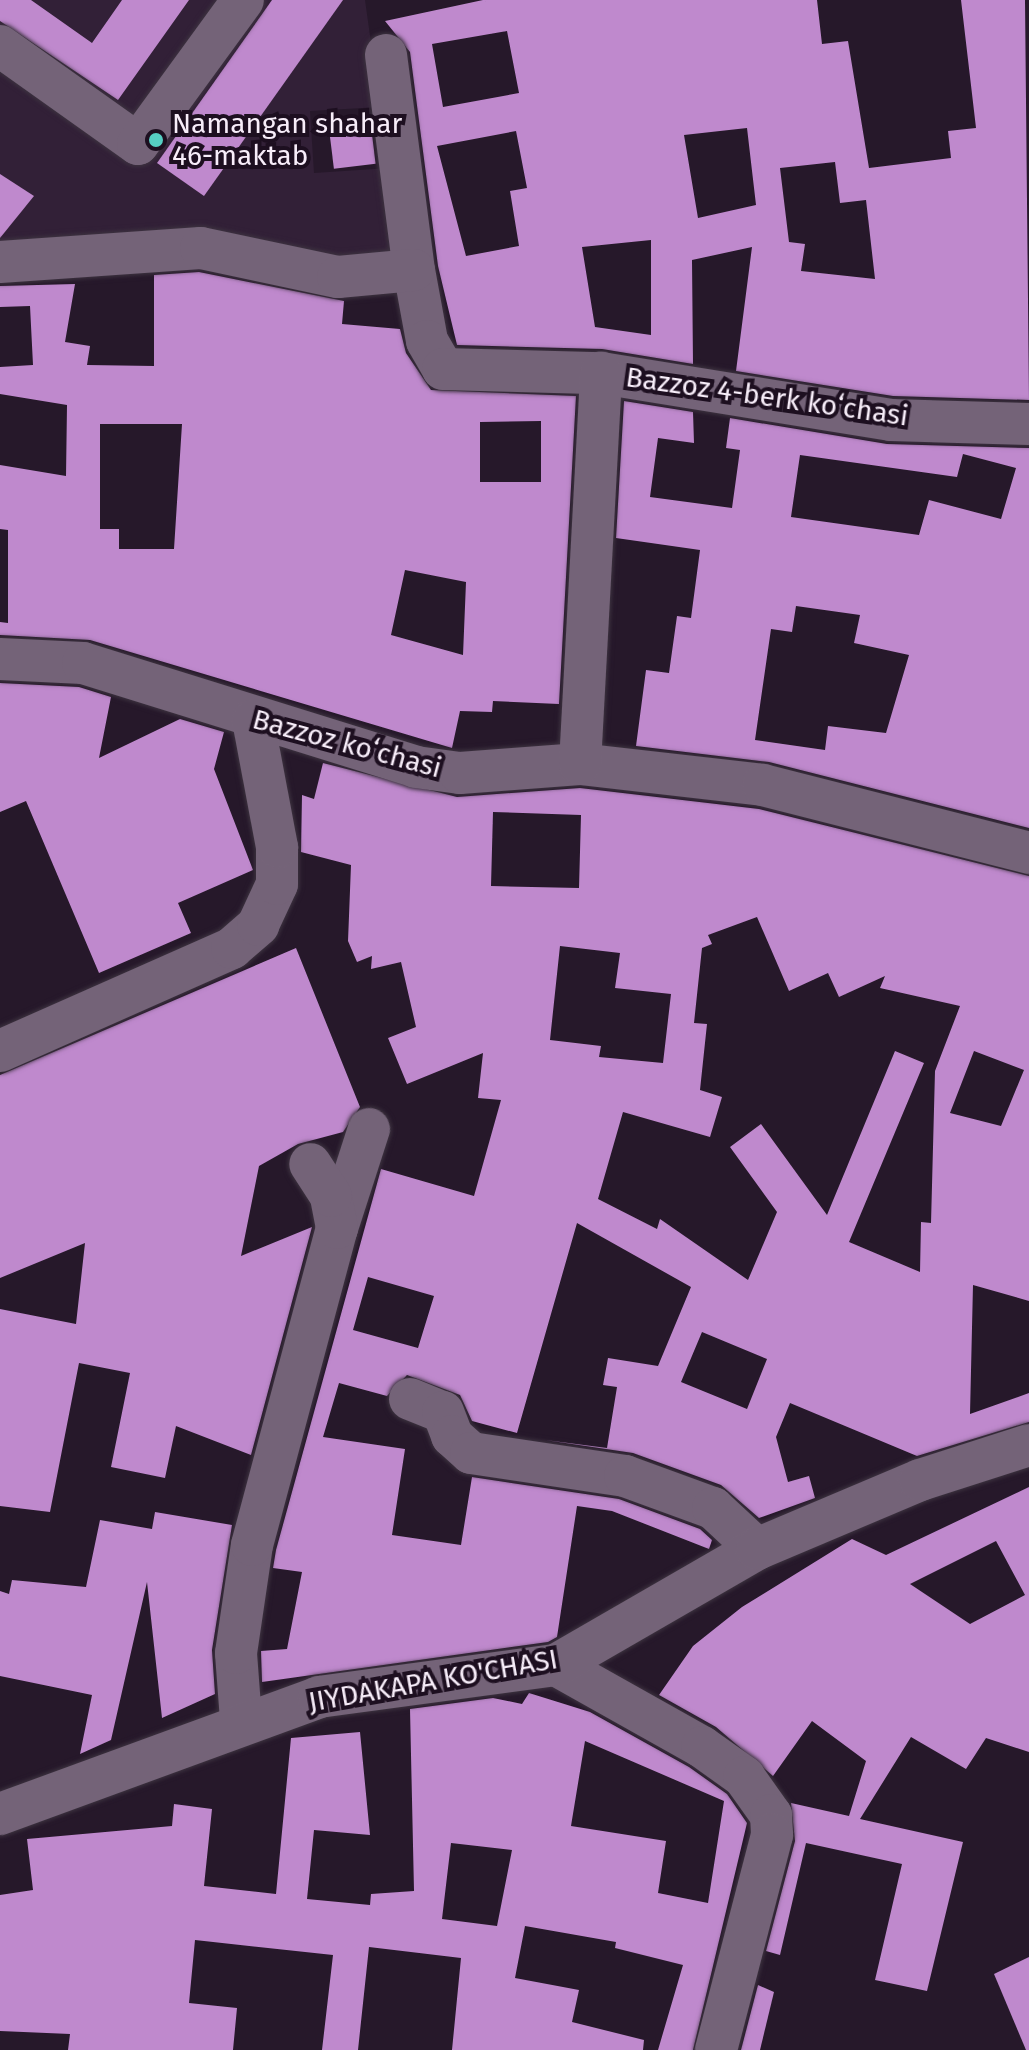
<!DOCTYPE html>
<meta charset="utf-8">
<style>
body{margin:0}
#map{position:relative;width:1029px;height:2050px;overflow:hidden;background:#26182a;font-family:"Fira Sans",sans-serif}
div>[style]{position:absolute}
.built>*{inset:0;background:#322037}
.building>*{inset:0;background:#bf89cd;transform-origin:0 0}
.roads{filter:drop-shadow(0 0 2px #3d3340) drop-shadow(0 0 2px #3d3340)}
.minor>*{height:42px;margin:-21px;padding:0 21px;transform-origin:21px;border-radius:21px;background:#746378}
.dots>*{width:22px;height:22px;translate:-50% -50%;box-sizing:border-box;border:4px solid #1d0f20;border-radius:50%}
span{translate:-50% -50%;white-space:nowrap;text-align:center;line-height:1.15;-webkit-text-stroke:8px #1d0f20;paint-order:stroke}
.poi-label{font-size:28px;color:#f7edf9}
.left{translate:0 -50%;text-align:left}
.street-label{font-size:28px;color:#f7edf9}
</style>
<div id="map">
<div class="built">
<div style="clip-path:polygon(0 0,365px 0,380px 107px,310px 111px,314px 173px,389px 168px,401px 263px,0 257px)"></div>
</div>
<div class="building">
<div style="clip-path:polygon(0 0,31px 0,92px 43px,122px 0,189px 0,118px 100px,0 21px)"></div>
<div style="clip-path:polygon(272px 0,343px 0,204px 196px,157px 163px)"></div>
<div style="clip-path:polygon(evenodd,483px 0,817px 0,822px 44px,848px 41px,869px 168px,951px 158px,948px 131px,976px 128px,961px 0,1025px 0,1029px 400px,893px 396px,736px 371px,752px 247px,692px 260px,693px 364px,602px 349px,457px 345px,438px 266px,410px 52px,385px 21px,483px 0,507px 31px,519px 93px,443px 107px,432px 44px,507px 31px,483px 0,747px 128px,756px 205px,698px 218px,684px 135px,747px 128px,483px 0,516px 131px,527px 188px,510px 191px,519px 246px,466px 256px,437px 146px,516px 131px,483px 0,835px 162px,840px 203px,866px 200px,875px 279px,801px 271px,805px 244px,789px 242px,780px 168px,835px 162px,483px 0,651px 240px,651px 335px,595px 327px,582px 247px,651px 240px)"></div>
<div style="left:370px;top:118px;width:46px;height:42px;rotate:83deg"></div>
<div style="clip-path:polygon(0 174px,34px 196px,0 238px)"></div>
<div style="clip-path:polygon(evenodd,199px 272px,344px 301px,342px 324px,400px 329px,406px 353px,431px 390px,576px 396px,559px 704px,493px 701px,492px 712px,460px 711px,452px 748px,90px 640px,0 635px,0 622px,8px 623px,8px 530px,0 529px,0 465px,66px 476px,67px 405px,0 394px,0 367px,33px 365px,30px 306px,0 307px,0 286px,75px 284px,65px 342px,90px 346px,87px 365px,154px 366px,154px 275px,199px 272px,541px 421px,541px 482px,480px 482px,480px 422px,541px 421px,199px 272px,100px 424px,182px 424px,174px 549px,119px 549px,119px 529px,100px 529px,100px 424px,199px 272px,405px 570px,466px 582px,463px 655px,391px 635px,405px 570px)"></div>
<div style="clip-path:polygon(evenodd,624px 401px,693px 412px,694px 443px,658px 438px,650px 497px,732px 508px,740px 450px,726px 448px,730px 418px,887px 444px,1029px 448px,1029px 828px,769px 762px,636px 746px,646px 670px,669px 673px,677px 616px,691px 618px,700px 550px,616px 538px,624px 401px,963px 454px,1016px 468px,1001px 519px,929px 500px,919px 535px,791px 517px,800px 455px,957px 477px,963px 454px,624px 401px,796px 606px,860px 615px,854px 643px,909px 655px,886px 733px,828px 726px,825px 750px,755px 740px,771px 629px,792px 632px,796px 606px)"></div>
<div style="clip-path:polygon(0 683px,79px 687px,111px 697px,99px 758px,180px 719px,224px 732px,214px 769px,253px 870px,178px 903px,191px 933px,99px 973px,26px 801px,0 812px)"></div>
<div style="clip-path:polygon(evenodd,323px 763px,457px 797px,580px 788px,759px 809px,1029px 876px,1029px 1301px,973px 1285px,970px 1414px,1029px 1393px,1029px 1422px,917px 1456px,790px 1403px,776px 1437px,788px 1482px,809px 1476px,815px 1498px,759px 1518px,721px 1485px,633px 1453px,545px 1440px,607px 1448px,617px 1387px,603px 1385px,608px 1358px,658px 1366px,691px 1287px,577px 1223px,517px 1433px,472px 1421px,460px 1395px,407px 1375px,387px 1396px,339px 1383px,323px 1437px,405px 1449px,392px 1535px,461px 1545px,472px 1477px,619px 1499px,700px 1529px,712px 1540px,709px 1549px,612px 1511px,577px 1506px,557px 1637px,548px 1642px,262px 1682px,261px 1651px,287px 1649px,302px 1572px,273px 1568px,276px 1550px,381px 1169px,474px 1196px,501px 1100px,478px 1098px,483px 1053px,407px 1084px,388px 1038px,416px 1027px,401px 962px,371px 969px,372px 956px,357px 962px,348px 941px,351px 865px,301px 852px,302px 795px,314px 799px,323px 763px,493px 812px,581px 815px,579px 888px,491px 886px,493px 812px,323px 763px,757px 917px,789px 991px,828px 973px,839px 997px,885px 976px,880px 988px,960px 1006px,935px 1071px,931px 1223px,921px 1222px,920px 1272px,849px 1242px,924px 1063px,895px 1051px,827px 1215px,761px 1124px,730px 1147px,777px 1212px,748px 1280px,660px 1219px,657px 1229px,598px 1199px,623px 1112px,710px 1137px,722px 1097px,700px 1090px,707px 1024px,694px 1023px,702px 948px,712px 944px,708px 935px,757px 917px,323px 763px,560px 946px,620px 953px,615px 988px,671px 994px,663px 1063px,599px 1057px,601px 1046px,550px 1040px,560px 946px,323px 763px,974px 1051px,1024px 1070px,1001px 1126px,950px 1113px,974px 1051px,323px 763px,368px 1277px,434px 1296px,418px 1348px,353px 1330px,368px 1277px,323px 763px,702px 1332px,767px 1359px,747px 1409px,681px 1382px,702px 1332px)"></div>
<div style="clip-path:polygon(296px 948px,360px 1107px,343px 1132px,298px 1144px,259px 1166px,241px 1256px,312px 1227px,251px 1455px,176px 1426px,165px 1478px,111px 1467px,130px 1373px,79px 1363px,50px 1512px,0 1506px,0 1309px,76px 1324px,85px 1243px,0 1278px,0 1075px)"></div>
<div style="clip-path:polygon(evenodd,1029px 1487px,1029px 1752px,986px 1738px,966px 1769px,911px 1737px,860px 1819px,963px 1842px,927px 1991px,875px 1980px,902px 1864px,806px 1843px,780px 1955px,766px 1951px,795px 1841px,791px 1803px,849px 1816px,866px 1761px,812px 1721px,773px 1776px,716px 1727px,659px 1695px,693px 1646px,742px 1607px,852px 1539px,886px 1555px,1029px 1487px,996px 1541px,1025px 1595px,970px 1624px,910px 1584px,996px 1541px)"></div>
<div style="clip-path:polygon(155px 1512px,232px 1525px,212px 1650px,215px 1694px,162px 1718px,147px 1582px,111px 1740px,80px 1754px,92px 1695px,0 1676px,0 1591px,9px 1594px,12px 1580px,86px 1587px,100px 1520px,152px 1529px)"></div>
<div style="clip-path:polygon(evenodd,529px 1693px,590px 1712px,689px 1767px,727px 1794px,747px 1823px,693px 2050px,658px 2050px,683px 1965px,615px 1948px,616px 1942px,525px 1926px,515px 1978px,579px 1990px,572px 2022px,644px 2040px,643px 2050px,452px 2050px,461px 1958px,369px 1947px,358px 2050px,322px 2050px,333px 1955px,195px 1940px,189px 2003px,237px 2008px,233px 2050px,68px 2050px,70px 2034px,0 2031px,0 1895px,33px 1890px,27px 1839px,172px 1826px,174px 1804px,212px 1809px,204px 1886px,276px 1894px,291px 1738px,360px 1732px,370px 1835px,314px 1830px,307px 1899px,370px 1905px,371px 1894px,414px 1891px,410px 1709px,493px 1698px,522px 1704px,529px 1693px,585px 1741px,724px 1801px,708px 1903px,658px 1893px,666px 1841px,571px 1826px,585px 1741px,529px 1693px,451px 1843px,512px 1850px,497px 1926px,442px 1919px,451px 1843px)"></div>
<div style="clip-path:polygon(1029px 1957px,1029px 2050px,1026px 2050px,994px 1974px)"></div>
<div style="clip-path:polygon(758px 1985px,774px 1992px,760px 2050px,741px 2050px)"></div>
</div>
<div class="roads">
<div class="minor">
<div style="left:0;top:46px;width:169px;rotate:35.4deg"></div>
<div style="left:138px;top:144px;width:178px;rotate:-53.9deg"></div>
<div style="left:386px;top:55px;width:217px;rotate:82.6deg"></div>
<div style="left:414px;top:270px;width:72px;rotate:79.6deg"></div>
<div style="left:427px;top:341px;width:32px;rotate:60deg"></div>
<div style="left:443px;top:369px;width:158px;rotate:1.5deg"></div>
<div style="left:601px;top:373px;width:294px;rotate:9.2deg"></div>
<div style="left:891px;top:420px;width:138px;rotate:1.7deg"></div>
<div style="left:0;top:262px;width:201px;rotate:-4deg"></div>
<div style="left:201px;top:248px;width:140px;rotate:12deg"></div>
<div style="left:338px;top:277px;width:76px;rotate:-5.3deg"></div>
<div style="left:0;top:659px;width:83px;rotate:2.8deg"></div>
<div style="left:83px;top:663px;width:349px;rotate:17.3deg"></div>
<div style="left:416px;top:767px;width:44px;rotate:7.8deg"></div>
<div style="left:460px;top:773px;width:120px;rotate:-4.3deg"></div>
<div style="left:580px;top:764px;width:184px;rotate:6.5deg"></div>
<div style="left:763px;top:785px;width:275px;rotate:14.3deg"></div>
<div style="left:580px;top:764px;width:392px;rotate:-86.9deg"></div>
<div style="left:0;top:1051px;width:254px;rotate:-23.9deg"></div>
<div style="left:232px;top:948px;width:35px;rotate:-41deg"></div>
<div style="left:258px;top:925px;width:45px;rotate:-65.1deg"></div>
<div style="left:277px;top:884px;width:37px;rotate:-90deg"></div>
<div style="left:277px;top:847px;width:129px;rotate:-100.7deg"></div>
<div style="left:337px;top:1228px;width:104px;rotate:-72.1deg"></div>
<div style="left:410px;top:1399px;width:35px;rotate:22deg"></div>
<div style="left:443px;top:1412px;width:26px;rotate:69deg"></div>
<div style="left:452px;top:1436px;width:25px;rotate:42deg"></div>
<div style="left:471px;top:1453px;width:156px;rotate:8.5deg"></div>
<div style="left:625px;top:1476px;width:94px;rotate:20deg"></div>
<div style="left:713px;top:1508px;width:60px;rotate:43deg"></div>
<div style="left:556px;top:1665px;width:167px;rotate:29.3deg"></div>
<div style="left:702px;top:1747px;width:52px;rotate:35.5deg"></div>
<div style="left:744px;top:1777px;width:47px;rotate:54.6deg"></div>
<div style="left:771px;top:1815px;width:20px;rotate:87deg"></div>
<div style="left:772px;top:1835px;width:222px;rotate:104.6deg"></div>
<div style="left:241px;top:1720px;width:67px;rotate:-94.3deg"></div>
<div style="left:236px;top:1653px;width:109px;rotate:-81.6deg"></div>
<div style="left:252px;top:1545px;width:328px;rotate:-75deg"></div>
<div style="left:337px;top:1228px;width:33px;rotate:-101deg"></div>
<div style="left:331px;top:1196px;width:38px;rotate:-123deg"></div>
<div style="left:0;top:1814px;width:340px;rotate:-20.1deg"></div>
<div style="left:319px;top:1697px;width:239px;rotate:-7.7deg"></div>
<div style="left:556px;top:1665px;width:232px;rotate:-30deg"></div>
<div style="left:757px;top:1549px;width:177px;rotate:-22.9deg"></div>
<div style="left:920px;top:1480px;width:114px;rotate:-17.8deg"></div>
</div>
</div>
<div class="dots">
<div style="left:156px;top:140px;background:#56cec3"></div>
</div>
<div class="poi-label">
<span class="left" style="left:172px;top:140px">Namangan shahar<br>46-maktab</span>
</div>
<div class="street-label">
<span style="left:767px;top:397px;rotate:8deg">Bazzoz 4-berk koʻchasi</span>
<span style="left:347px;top:744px;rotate:15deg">Bazzoz koʻchasi</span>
<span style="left:433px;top:1681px;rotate:-10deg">JIYDAKAPA KO'CHASI</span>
</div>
</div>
